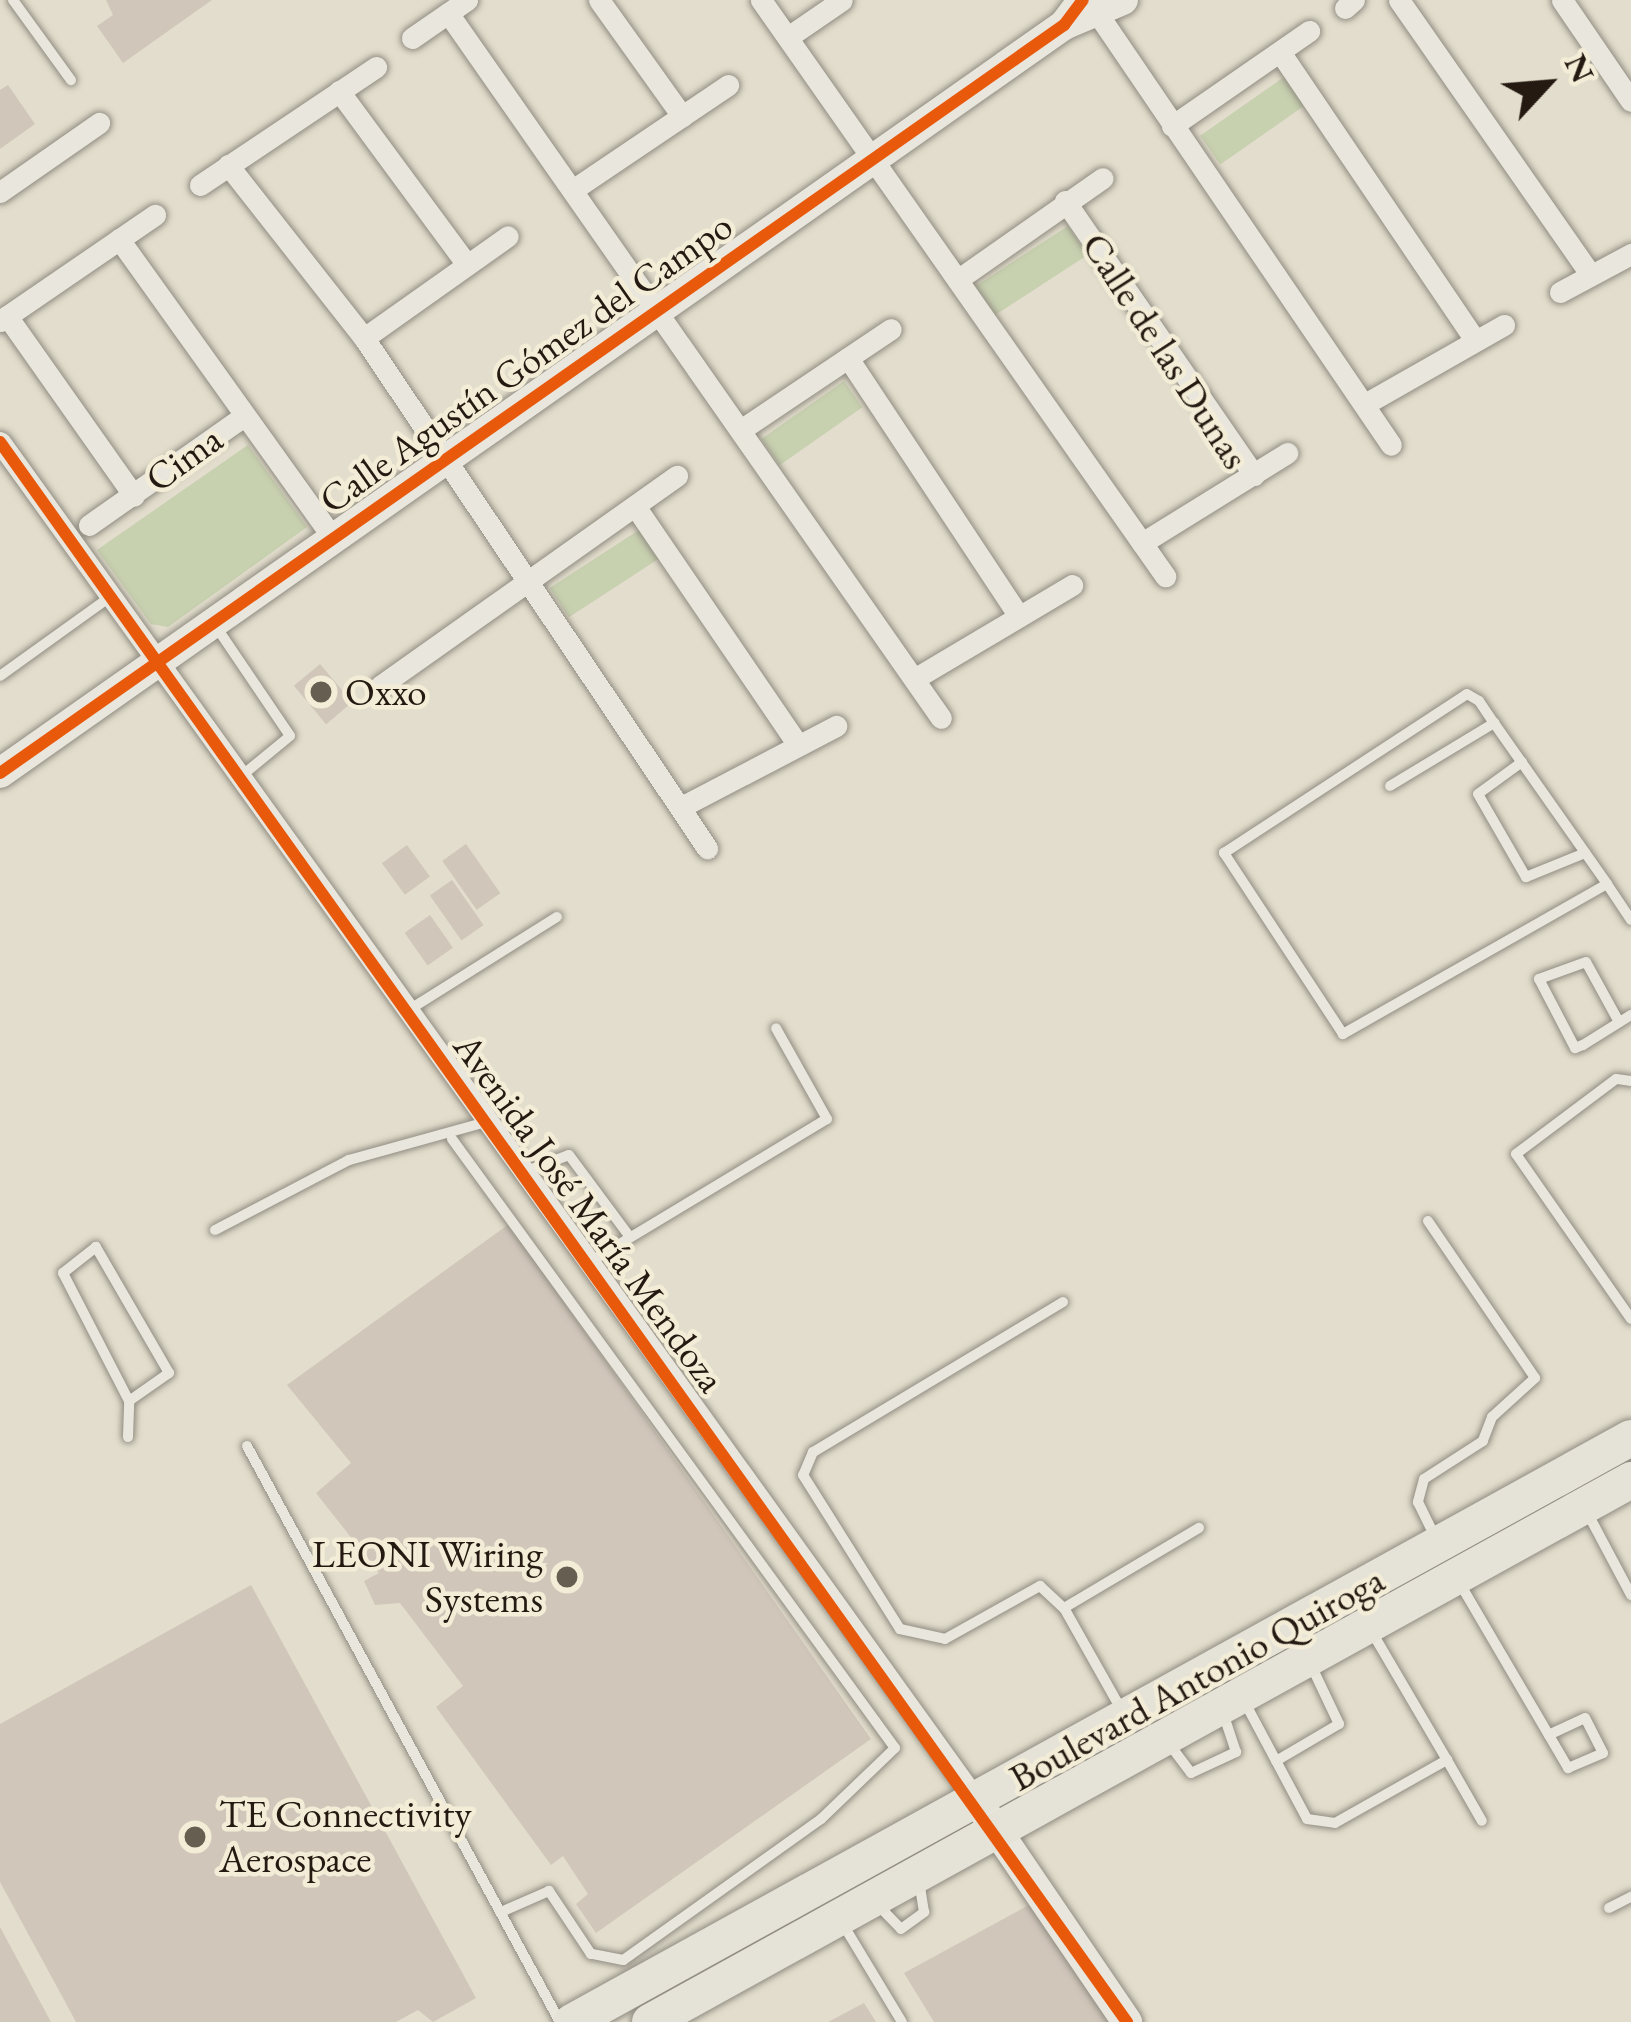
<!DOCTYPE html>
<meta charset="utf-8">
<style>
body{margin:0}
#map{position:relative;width:1631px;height:2022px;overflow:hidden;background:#e2ddcc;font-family:"EB Garamond",serif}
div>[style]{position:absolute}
.green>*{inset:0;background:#c7d0af;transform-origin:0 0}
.building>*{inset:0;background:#d1c6ba;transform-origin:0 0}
.roads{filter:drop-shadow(0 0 3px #918d82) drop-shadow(0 0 3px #918d82)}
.lane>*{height:10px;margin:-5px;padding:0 5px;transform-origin:5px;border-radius:5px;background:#e9e6dd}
.street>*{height:21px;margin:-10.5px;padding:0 10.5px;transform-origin:10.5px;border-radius:10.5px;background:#e9e6dd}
.secondary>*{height:30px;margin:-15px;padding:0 15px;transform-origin:15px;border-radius:15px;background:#e9e6dd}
.primary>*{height:36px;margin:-18px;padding:0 18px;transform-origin:18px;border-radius:18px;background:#e5e2d8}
.cycleway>*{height:12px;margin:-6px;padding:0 6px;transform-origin:6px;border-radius:6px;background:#e8590c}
.dots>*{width:33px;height:33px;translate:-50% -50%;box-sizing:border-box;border:6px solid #f3edd7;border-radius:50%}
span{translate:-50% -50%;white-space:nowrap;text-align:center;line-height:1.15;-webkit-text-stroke:9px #f3edd7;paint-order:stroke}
.street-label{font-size:39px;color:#251a11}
.poi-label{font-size:39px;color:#251a11}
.left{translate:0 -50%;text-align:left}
.right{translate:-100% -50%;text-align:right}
.north{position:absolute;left:1487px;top:24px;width:120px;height:120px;-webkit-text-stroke:9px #f3edd7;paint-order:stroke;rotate:64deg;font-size:33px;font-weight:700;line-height:48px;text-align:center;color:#251a11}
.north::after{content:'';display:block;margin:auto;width:42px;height:54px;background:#251a11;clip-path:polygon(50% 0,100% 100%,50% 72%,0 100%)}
</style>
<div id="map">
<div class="green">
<div style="left:1287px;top:75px;width:35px;height:106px;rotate:55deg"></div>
<div style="left:1068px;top:226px;width:35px;height:110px;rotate:57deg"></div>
<div style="left:844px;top:381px;width:32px;height:101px;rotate:55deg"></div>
<div style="clip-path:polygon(248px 445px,307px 527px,168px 627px,151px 624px,97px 550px)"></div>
<div style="left:642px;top:528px;width:35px;height:110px;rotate:57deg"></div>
</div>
<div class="building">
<div style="clip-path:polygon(106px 0,212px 0,123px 63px,97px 26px,113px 15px)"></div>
<div style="clip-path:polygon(8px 85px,35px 124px,0 149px,0 90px)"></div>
<div style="left:320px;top:664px;width:50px;height:34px;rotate:50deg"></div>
<div style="left:466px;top:844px;width:60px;height:29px;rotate:55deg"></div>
<div style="left:407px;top:845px;width:39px;height:31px;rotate:54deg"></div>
<div style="left:452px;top:880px;width:55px;height:27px;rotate:55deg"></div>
<div style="left:430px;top:915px;width:40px;height:31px;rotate:55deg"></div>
<div style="clip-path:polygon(509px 1224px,871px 1739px,596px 1933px,576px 1904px,588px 1894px,563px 1856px,551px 1865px,436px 1707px,463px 1686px,400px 1603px,375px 1605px,364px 1581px,379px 1573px,316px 1493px,351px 1463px,287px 1385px)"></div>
<div style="clip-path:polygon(251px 1585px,476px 1998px,433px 2022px,418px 2010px,396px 2022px,76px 2022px,0 1882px,0 1724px)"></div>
<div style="clip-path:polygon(1029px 1905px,1111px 2022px,934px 2022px,904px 1973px)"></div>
<div style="clip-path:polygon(0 1927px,51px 2022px,0 2022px)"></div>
<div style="clip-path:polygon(864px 2003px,876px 2022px,828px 2022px)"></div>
</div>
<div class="roads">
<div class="lane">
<div style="left:13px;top:0;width:99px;rotate:54.1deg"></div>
<div style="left:217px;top:628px;width:130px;rotate:55.9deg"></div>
<div style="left:290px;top:736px;width:66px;rotate:140.5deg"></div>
<div style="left:0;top:676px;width:135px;rotate:-35.7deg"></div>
<div style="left:1522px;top:762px;width:54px;rotate:144deg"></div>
<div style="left:1478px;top:794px;width:96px;rotate:60deg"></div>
<div style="left:1526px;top:877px;width:64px;rotate:-22.1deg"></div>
<div style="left:1390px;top:786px;width:122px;rotate:-31.2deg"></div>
<div style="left:1607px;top:884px;width:304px;rotate:150.4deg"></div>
<div style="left:1343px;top:1034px;width:217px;rotate:-123.3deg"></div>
<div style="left:1224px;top:853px;width:290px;rotate:-33.2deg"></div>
<div style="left:1467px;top:694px;width:14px;rotate:30deg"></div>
<div style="left:1479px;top:701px;width:27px;rotate:56deg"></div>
<div style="left:1494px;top:723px;width:197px;rotate:54.9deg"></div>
<div style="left:1607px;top:884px;width:43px;rotate:56.3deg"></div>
<div style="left:407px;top:1011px;width:177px;rotate:-32.1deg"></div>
<div style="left:1619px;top:1022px;width:68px;rotate:-118.8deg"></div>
<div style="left:1586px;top:962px;width:50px;rotate:160.1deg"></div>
<div style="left:1539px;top:979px;width:78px;rotate:62.4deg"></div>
<div style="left:1575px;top:1048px;width:9px;rotate:-21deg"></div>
<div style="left:1583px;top:1045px;width:57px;rotate:-32deg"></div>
<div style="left:1631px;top:1081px;width:15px;rotate:-172deg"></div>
<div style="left:1616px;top:1079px;width:125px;rotate:143.1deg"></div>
<div style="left:1516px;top:1154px;width:201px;rotate:55.1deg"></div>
<div style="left:452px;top:1139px;width:753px;rotate:53.97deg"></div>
<div style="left:895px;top:1748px;width:103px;rotate:136.2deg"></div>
<div style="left:821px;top:1819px;width:243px;rotate:144.5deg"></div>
<div style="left:623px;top:1960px;width:33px;rotate:-169deg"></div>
<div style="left:591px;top:1954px;width:76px;rotate:-123.7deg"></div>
<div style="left:549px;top:1891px;width:52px;rotate:156.4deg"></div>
<div style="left:524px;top:1172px;width:48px;rotate:-20.7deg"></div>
<div style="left:569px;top:1155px;width:102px;rotate:53.4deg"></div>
<div style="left:1428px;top:1221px;width:190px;rotate:55.7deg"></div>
<div style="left:1535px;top:1378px;width:58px;rotate:137.8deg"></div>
<div style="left:1492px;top:1417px;width:26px;rotate:111deg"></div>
<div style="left:1483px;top:1441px;width:70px;rotate:147.2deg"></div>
<div style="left:1424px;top:1479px;width:24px;rotate:105deg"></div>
<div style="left:1418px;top:1502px;width:39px;rotate:64deg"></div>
<div style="left:215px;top:1230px;width:151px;rotate:-27.6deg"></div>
<div style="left:349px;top:1160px;width:142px;rotate:-15.5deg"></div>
<div style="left:588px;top:1263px;width:279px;rotate:-31.1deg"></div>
<div style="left:827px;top:1119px;width:104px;rotate:-119.3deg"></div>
<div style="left:1063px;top:1302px;width:292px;rotate:149deg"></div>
<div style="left:813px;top:1452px;width:25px;rotate:113deg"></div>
<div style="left:803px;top:1475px;width:182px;rotate:57.8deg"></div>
<div style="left:900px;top:1629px;width:46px;rotate:12.5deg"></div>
<div style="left:945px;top:1639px;width:109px;rotate:-29.2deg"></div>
<div style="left:1040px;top:1586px;width:33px;rotate:43deg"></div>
<div style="left:128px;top:1437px;width:36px;rotate:-88deg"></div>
<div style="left:129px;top:1401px;width:49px;rotate:-35deg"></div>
<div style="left:169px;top:1373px;width:146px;rotate:-120.1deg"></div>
<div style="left:96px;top:1247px;width:42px;rotate:141.8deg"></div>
<div style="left:63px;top:1273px;width:144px;rotate:62.7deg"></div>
<div style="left:247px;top:1446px;width:656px;rotate:61.48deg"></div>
<div style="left:1588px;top:1514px;width:92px;rotate:62deg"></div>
<div style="left:1459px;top:1582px;width:216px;rotate:59.6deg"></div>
<div style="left:1568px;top:1768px;width:38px;rotate:-23deg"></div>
<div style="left:1603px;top:1753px;width:39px;rotate:-117deg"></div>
<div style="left:1585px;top:1718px;width:40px;rotate:155deg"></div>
<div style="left:1243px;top:1699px;width:136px;rotate:61.9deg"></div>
<div style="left:1307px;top:1819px;width:28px;rotate:8deg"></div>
<div style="left:1335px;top:1823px;width:129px;rotate:-29.4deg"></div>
<div style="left:1447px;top:1760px;width:148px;rotate:-120.4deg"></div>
<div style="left:1121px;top:1709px;width:116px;rotate:-119.4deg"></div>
<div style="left:1064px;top:1608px;width:157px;rotate:-30.7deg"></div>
<div style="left:1170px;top:1745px;width:35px;rotate:53deg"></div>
<div style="left:1191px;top:1773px;width:50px;rotate:-25deg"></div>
<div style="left:1236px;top:1752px;width:44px;rotate:-108.4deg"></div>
<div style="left:1447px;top:1760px;width:70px;rotate:60.2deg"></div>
<div style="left:1276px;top:1761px;width:73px;rotate:-30.4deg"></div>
<div style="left:1339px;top:1724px;width:68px;rotate:-115.4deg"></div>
<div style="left:875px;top:1902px;width:37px;rotate:46deg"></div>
<div style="left:901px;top:1929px;width:29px;rotate:-36deg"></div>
<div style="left:924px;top:1912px;width:31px;rotate:-99deg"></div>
<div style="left:1609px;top:1908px;width:25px;rotate:-27deg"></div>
<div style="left:841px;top:1921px;width:118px;rotate:58.9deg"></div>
</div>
<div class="street">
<div style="left:599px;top:0;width:143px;rotate:54.4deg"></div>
<div style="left:761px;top:0;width:704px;rotate:54.95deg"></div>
<div style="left:1399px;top:0;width:335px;rotate:55.1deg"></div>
<div style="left:1562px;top:0;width:122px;rotate:55.7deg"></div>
<div style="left:1091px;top:4px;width:533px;rotate:55.77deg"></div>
<div style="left:1345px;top:8px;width:12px;rotate:-42deg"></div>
<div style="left:448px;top:13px;width:860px;rotate:55.04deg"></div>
<div style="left:788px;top:37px;width:65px;rotate:-34.4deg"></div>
<div style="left:412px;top:38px;width:67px;rotate:-34.6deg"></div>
<div style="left:1280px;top:52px;width:348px;rotate:55.9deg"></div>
<div style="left:339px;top:91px;width:214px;rotate:53.6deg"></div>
<div style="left:1172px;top:126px;width:167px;rotate:-34.7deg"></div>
<div style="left:228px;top:165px;width:220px;rotate:51.8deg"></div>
<div style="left:364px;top:338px;width:615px;rotate:56.08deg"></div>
<div style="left:200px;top:185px;width:212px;rotate:-33.8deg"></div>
<div style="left:574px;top:189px;width:186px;rotate:-34deg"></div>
<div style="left:0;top:192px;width:121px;rotate:-34.9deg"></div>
<div style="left:1065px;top:201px;width:333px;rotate:55.4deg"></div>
<div style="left:119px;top:239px;width:366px;rotate:54.4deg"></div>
<div style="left:960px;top:278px;width:174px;rotate:-35deg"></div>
<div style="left:1560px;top:292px;width:81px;rotate:-28.2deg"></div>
<div style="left:7px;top:316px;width:220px;rotate:54.8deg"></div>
<div style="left:0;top:321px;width:188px;rotate:-34.4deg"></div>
<div style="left:364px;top:338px;width:176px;rotate:-35.3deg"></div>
<div style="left:848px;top:358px;width:310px;rotate:56.5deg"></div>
<div style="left:1365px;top:404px;width:160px;rotate:-29.6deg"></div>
<div style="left:742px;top:429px;width:179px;rotate:-33.9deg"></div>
<div style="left:0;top:442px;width:1676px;rotate:54.3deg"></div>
<div style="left:635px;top:506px;width:289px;rotate:55.7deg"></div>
<div style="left:89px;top:525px;width:189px;rotate:-35.1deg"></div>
<div style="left:1142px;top:543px;width:171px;rotate:-31.8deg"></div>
<div style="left:914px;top:679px;width:184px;rotate:-30.7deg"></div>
<div style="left:380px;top:686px;width:364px;rotate:-35.3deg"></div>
<div style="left:683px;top:806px;width:173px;rotate:-27.6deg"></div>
</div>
<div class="secondary">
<div style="left:1064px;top:25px;width:64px;rotate:-23deg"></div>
<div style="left:0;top:773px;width:1301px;rotate:-35.11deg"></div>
<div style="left:1064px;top:25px;width:31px;rotate:-53deg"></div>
<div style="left:985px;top:1813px;width:253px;rotate:55.8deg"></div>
</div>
<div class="primary">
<div style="left:572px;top:2022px;width:1209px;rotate:-28.88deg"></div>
<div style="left:650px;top:2022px;width:1121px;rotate:-28.92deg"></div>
</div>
</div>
<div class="cycleway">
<div style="left:0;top:442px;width:1941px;rotate:54.5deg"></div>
<div style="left:0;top:773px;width:1301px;rotate:-35.11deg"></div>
<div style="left:1064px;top:25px;width:31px;rotate:-53deg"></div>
</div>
<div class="dots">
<div style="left:321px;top:692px;background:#675e52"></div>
<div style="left:567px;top:1577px;background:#675e52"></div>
<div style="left:195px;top:1837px;background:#675e52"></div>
</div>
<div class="street-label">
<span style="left:1165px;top:351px;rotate:57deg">Calle de las Dunas</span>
<span style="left:526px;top:363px;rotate:-35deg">Calle Agustín Gómez del Campo</span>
<span style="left:184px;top:459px;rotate:-36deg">Cima</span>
<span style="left:589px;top:1213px;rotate:54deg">Avenida José María Mendoza</span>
<span style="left:1197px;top:1679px;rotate:-29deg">Boulevard Antonio Quiroga</span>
</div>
<div class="poi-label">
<span class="left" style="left:345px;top:692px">Oxxo</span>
<span class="right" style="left:543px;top:1577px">LEONI Wiring<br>Systems</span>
<span class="left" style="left:219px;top:1837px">TE Connectivity<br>Aerospace</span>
</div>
<div class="north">N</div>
</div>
